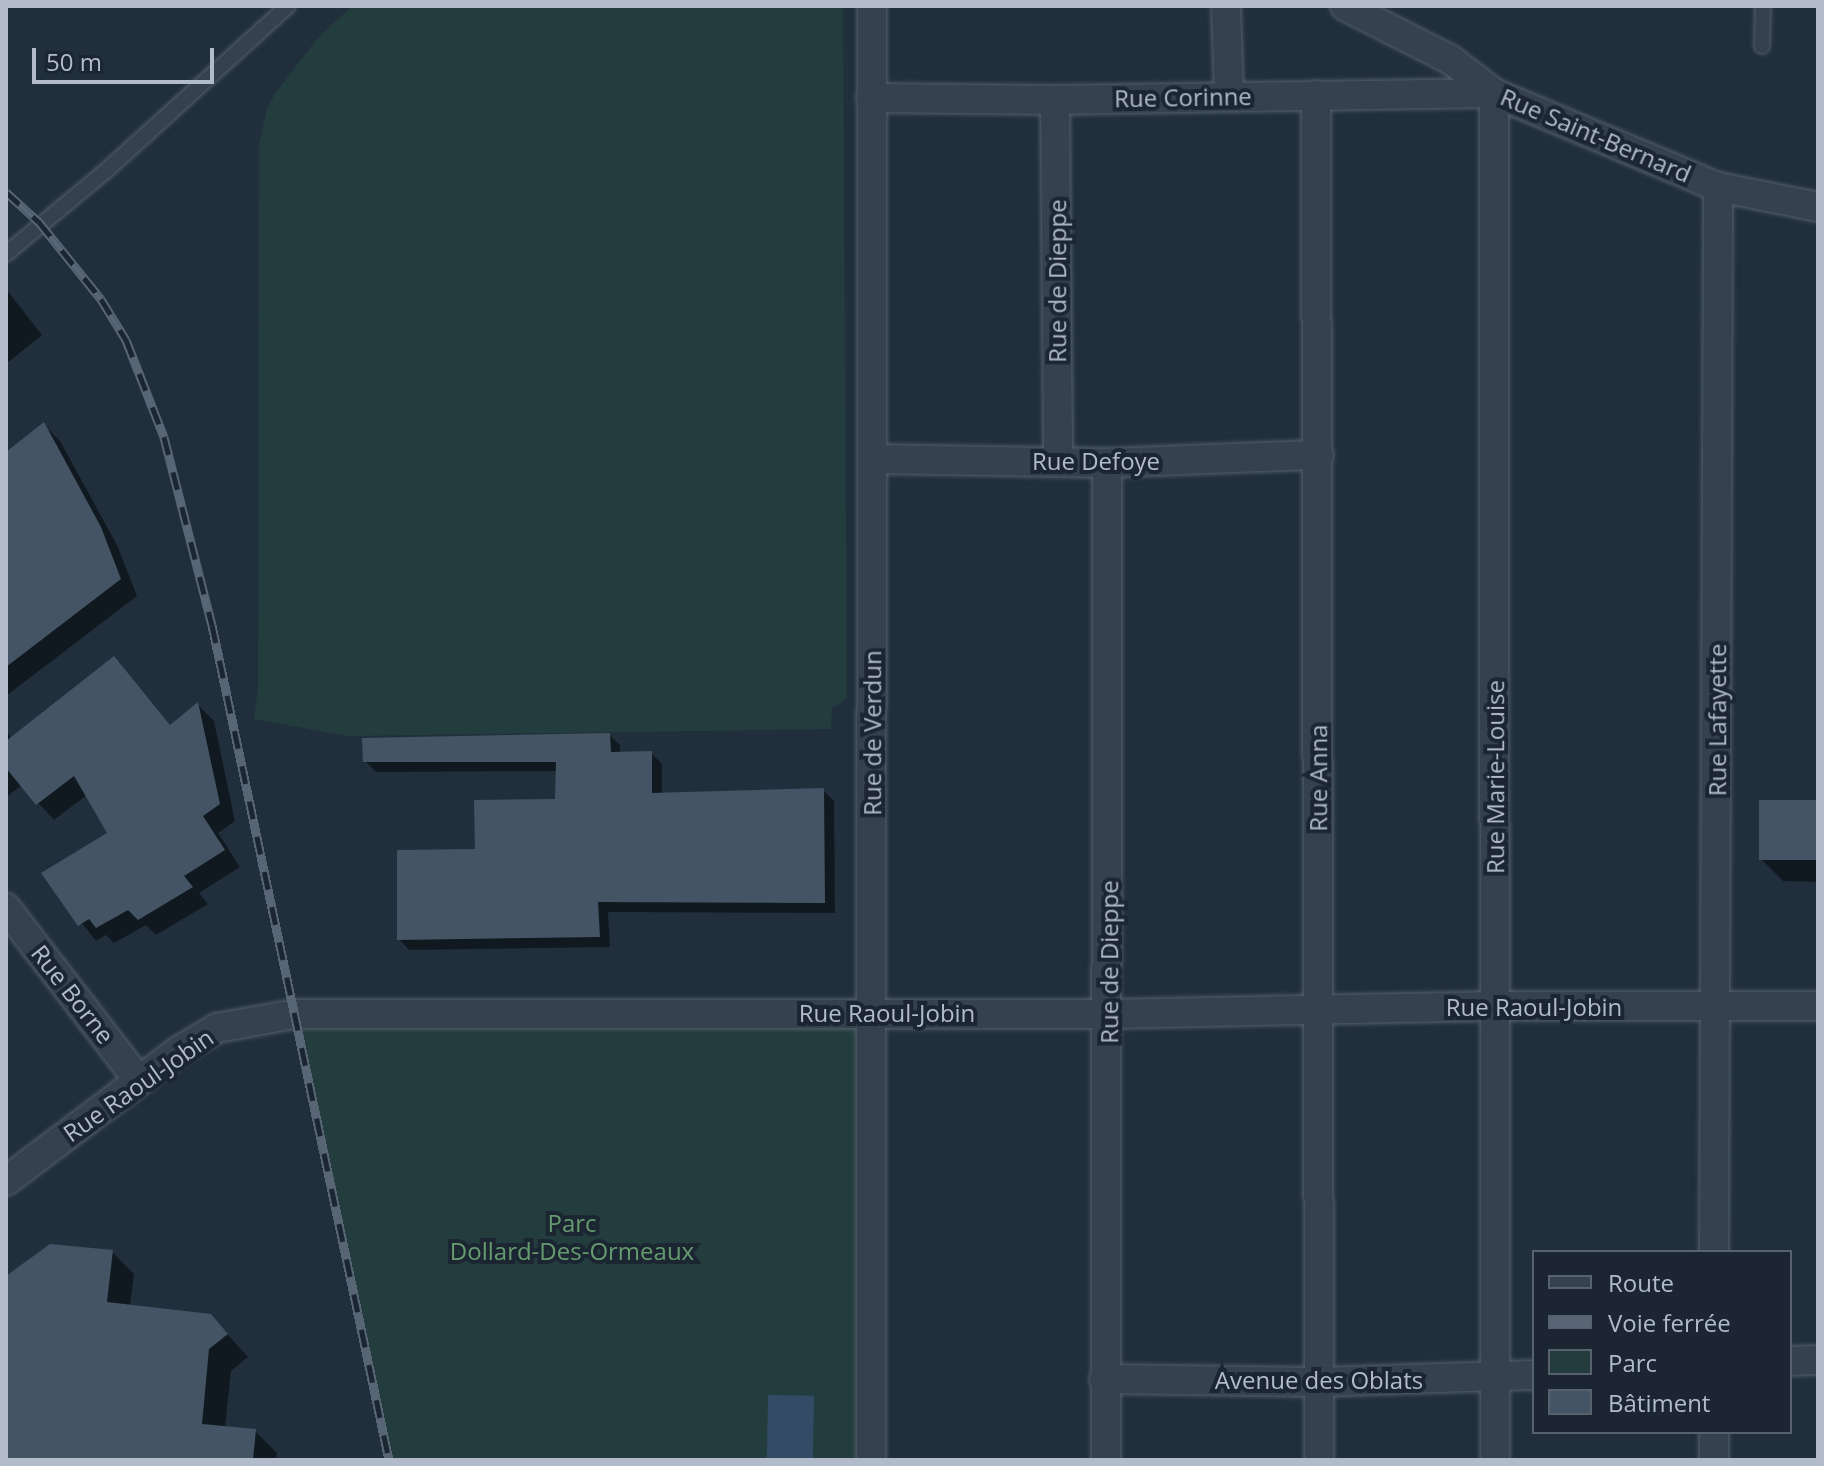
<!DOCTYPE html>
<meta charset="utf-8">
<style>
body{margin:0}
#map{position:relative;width:1824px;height:1466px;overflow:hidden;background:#212f3d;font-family:"Open Sans",sans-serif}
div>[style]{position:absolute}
.green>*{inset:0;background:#233d3e}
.water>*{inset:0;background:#344b65;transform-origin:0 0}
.shadow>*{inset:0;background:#0007}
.building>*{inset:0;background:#455464;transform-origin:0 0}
.roads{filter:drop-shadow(0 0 2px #535e6b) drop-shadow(0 0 2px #535e6b)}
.lane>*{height:14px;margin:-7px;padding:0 7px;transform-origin:7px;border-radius:7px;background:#35414d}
.street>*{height:28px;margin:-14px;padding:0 14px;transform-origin:14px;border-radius:14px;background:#35414d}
.rail>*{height:9px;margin-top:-4.5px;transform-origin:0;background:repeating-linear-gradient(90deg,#1b2632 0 18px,#576574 0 36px);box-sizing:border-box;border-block:2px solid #576574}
span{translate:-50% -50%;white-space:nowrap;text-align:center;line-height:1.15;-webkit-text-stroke:8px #1b2632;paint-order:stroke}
.street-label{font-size:24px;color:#b1bbc9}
.park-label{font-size:24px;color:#669b6f}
.frame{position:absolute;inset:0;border:8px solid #b1bbc9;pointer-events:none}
.legend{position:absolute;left:1532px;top:1250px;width:260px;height:184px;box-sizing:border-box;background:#1b2632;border:2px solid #57626e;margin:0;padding:10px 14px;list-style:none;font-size:24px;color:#b1bbc9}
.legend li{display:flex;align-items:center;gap:16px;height:40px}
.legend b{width:40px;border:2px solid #57626e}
.scale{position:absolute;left:32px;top:48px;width:182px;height:36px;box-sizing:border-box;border:4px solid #b1bbc9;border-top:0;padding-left:10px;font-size:24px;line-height:28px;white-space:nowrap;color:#b1bbc9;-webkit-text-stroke:6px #1b2632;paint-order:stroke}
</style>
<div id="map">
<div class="green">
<div style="clip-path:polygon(352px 6px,843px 6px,847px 698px,832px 708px,831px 729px,347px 736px,254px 719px,258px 689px,259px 146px,267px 108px,275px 94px,316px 40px)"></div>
<div style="clip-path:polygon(872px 1012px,871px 1460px,391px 1460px,295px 1014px)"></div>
</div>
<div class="water">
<div style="left:768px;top:1395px;width:46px;height:65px;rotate:1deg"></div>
</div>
<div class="shadow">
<div style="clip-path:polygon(6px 289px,42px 335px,6px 364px)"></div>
<div style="clip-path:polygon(44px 425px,60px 441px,117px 545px,137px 596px,6px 696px,6px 455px)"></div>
<div style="clip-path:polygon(114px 658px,171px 726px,198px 705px,214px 721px,235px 821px,218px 833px,240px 867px,199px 893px,208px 904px,156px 935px,146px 925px,114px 943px,106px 935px,96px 941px,43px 874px,109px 833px,87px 795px,54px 820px,22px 785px,6px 797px,6px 731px,12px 739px)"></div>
<div style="clip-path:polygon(609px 735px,620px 745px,620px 754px,651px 753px,662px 764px,662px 795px,823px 790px,834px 801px,835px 913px,608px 912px,610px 947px,409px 950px,399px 939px,477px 851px,557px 801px,558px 771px,376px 772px,365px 761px)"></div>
<div style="clip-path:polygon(1818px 802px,1818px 882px,1783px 881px,1761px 859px)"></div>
<div style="clip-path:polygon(112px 1252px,134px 1274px,130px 1307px,210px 1315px,248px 1357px,231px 1371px,225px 1428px,255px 1431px,277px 1453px,276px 1460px,6px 1460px,6px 1279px)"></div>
</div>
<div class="building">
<div style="clip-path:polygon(44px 422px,101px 527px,121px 579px,6px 667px,6px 452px)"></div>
<div style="clip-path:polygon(114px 656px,170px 725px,198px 702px,220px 804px,203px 816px,225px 850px,184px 876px,193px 887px,138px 920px,128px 910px,96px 928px,89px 919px,78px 926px,41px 873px,107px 833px,74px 776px,36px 805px,6px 768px,6px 741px)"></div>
<div style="clip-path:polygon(610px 733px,611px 752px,652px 751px,652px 793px,824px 788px,825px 903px,598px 902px,600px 937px,397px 940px,397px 850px,475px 849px,474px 800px,555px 799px,556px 762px,363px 762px,362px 738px)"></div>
<div style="left:1759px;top:800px;width:59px;height:60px"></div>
<div style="clip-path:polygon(50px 1244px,113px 1250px,107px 1302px,211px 1314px,228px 1334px,209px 1349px,202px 1424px,256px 1429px,253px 1460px,6px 1460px,6px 1276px)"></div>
</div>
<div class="roads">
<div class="lane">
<div style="left:1762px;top:46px;width:40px;rotate:-88.6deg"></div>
<div style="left:6px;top:254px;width:133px;rotate:-39.8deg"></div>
<div style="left:108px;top:169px;width:243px;rotate:-42.2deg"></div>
</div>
<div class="street">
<div style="left:1226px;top:6px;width:89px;rotate:88.1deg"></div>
<div style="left:1345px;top:6px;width:119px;rotate:27deg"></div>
<div style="left:1451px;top:60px;width:54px;rotate:37.5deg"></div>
<div style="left:1494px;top:93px;width:243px;rotate:22.8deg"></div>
<div style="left:1718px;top:187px;width:102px;rotate:11.3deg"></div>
<div style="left:1494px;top:93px;width:1367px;rotate:89.96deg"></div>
<div style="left:1316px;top:95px;width:1365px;rotate:89.87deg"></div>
<div style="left:871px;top:98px;width:184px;rotate:0.6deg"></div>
<div style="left:1055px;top:100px;width:439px;rotate:-0.9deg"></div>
<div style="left:1055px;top:100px;width:362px;rotate:89.5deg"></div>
<div style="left:874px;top:459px;width:233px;rotate:1deg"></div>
<div style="left:1107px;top:463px;width:212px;rotate:-2.2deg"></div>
<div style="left:6px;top:908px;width:218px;rotate:52.4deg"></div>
<div style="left:6px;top:1181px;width:218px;rotate:-37deg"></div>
<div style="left:180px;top:1050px;width:43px;rotate:-30.7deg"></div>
<div style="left:217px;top:1028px;width:79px;rotate:-10.2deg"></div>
<div style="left:295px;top:1014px;width:814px"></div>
<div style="left:1109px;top:1014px;width:387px;rotate:-1.2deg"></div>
<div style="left:1496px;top:1006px;width:322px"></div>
<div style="left:1714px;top:1252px;width:1065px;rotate:-89.78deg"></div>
<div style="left:1790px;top:1361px;width:28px;rotate:-2deg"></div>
<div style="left:1104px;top:1379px;width:215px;rotate:0.8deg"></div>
<div style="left:1319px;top:1382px;width:215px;rotate:-1.9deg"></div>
<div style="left:1714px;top:1432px;width:28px;rotate:90deg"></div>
<div style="left:871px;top:1460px;width:1454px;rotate:-89.96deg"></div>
<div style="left:1106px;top:1460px;width:997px;rotate:-89.94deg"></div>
</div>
</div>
<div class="rail">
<div style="left:6px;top:192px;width:45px;rotate:42.3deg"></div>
<div style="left:39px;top:222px;width:99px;rotate:51.2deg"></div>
<div style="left:101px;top:299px;width:48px;rotate:58.6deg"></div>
<div style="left:126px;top:340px;width:104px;rotate:68.6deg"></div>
<div style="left:164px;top:437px;width:194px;rotate:75.7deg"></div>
<div style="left:212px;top:625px;width:854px;rotate:78.03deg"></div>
</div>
<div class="street-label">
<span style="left:1183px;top:97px;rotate:-1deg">Rue Corinne</span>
<span style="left:1596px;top:135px;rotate:23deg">Rue Saint-Bernard</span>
<span style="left:1057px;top:281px;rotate:-90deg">Rue de Dieppe</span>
<span style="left:1096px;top:461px">Rue Defoye</span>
<span style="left:1717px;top:720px;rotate:-90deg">Rue Lafayette</span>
<span style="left:872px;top:733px;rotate:-90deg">Rue de Verdun</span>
<span style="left:1495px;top:777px;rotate:-90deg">Rue Marie-Louise</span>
<span style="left:1318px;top:778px;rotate:-90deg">Rue Anna</span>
<span style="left:1109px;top:962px;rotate:-90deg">Rue de Dieppe</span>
<span style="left:73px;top:994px;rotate:52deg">Rue Borne</span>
<span style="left:1534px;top:1007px">Rue Raoul-Jobin</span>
<span style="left:887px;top:1013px">Rue Raoul-Jobin</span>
<span style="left:138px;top:1085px;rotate:-35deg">Rue Raoul-Jobin</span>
<span style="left:1319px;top:1380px">Avenue des Oblats</span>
</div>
<div class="park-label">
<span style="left:572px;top:1237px">Parc<br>Dollard-Des-Ormeaux</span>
</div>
<div class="frame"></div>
<ul class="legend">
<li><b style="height:10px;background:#35414d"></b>Route</li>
<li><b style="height:10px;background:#576574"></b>Voie ferrée</li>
<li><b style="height:22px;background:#233d3e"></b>Parc</li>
<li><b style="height:22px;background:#455464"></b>Bâtiment</li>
</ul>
<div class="scale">50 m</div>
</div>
